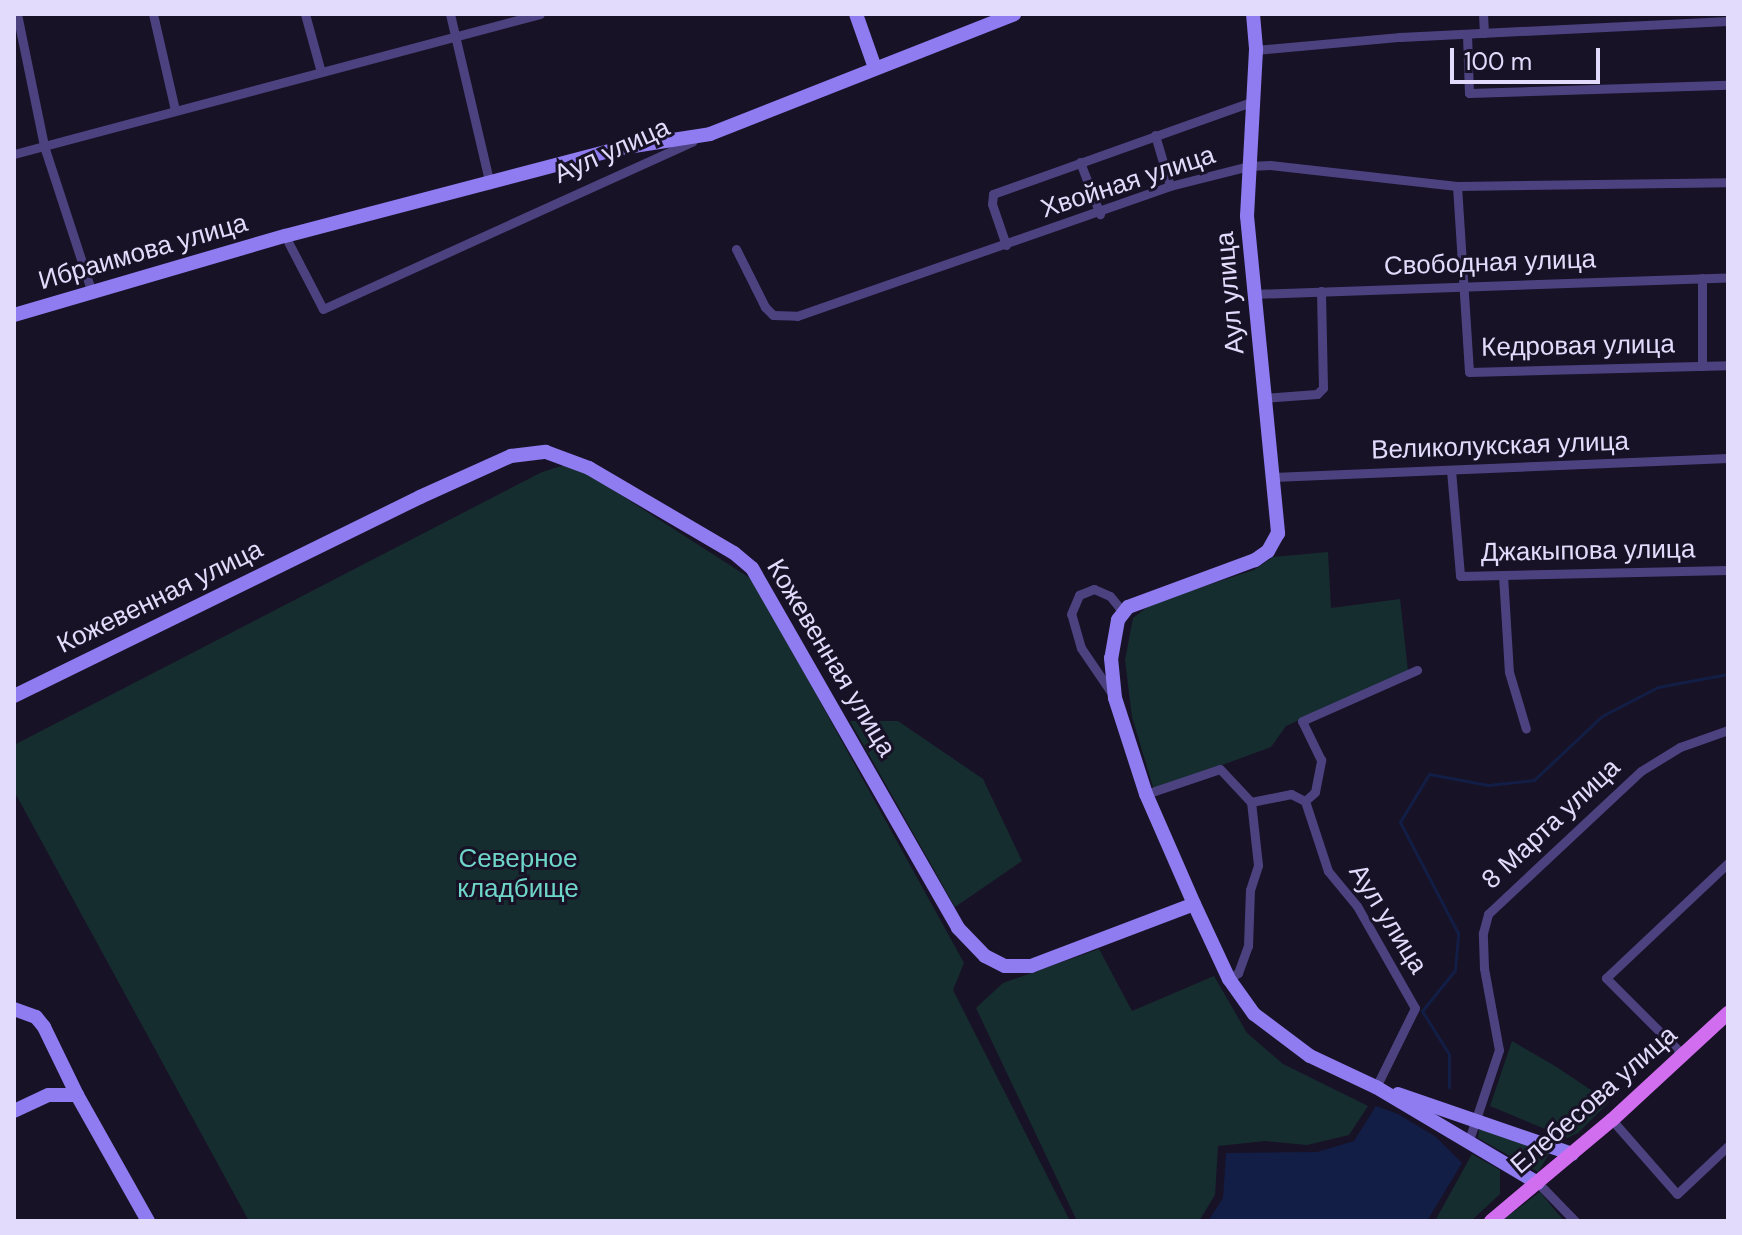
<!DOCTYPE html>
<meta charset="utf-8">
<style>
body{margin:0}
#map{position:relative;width:1742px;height:1235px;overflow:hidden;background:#181226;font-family:"DM Sans",sans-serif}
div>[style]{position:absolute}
.green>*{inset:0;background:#162d30}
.water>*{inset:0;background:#121e45}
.stream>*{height:3px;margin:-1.5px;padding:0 1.5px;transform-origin:1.5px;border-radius:1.5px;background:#121e45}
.street>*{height:9px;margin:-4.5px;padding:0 4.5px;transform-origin:4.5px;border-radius:4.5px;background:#4d4280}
.secondary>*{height:14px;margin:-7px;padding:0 7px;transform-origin:7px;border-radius:7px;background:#8f7cf1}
.primary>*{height:14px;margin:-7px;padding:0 7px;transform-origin:7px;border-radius:7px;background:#d16ef0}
span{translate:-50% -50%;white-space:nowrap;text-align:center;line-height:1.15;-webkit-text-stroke:6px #181226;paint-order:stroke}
.street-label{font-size:26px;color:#e3dbfb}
.park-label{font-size:26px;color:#6ed5c9}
.frame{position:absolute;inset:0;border:16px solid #e3dbfb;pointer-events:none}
.scale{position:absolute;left:1450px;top:48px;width:150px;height:36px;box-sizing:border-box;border:4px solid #e3dbfb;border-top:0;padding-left:10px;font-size:24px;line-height:28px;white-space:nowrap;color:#e3dbfb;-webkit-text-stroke:6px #181226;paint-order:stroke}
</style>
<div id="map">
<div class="green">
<div style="clip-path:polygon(571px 463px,753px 580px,964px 963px,953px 990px,1070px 1221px,249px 1221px,14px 791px,14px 745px,542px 472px)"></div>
<div style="clip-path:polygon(1328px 552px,1331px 608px,1400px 599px,1408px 671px,1286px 726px,1271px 747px,1154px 790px,1132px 717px,1125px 660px,1133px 618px,1146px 608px,1177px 595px,1254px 570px,1273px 557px)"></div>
<div style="clip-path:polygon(850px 721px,898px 721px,983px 779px,1022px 861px,955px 907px)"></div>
<div style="clip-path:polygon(1099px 949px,1132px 1011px,1214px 976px,1247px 1033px,1283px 1064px,1368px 1106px,1349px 1135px,1307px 1145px,1265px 1141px,1218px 1146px,1215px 1195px,1199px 1221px,1077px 1221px,976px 1008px,1003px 983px)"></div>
<div style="clip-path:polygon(1512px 1041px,1555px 1066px,1609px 1102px,1578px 1133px,1567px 1138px,1490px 1106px)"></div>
<div style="clip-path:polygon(1482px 1129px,1550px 1152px,1538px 1172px,1478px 1138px,1479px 1130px)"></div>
<div style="clip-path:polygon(1472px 1154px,1500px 1170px,1500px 1194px,1471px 1221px,1435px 1221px)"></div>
<div style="clip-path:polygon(1540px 1192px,1564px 1221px,1501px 1221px)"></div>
</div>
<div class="water">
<div style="clip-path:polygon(1376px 1106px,1398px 1114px,1436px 1137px,1462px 1163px,1427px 1221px,1208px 1221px,1223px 1198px,1226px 1153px,1317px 1152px,1354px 1141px)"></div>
</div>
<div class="stream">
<div style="left:1449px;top:1087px;width:33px;rotate:-90deg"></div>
<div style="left:1449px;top:1054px;width:51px;rotate:-122.1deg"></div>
<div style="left:1422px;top:1011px;width:53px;rotate:-51.2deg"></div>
<div style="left:1455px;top:970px;width:37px;rotate:-85deg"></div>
<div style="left:1458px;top:933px;width:125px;rotate:-117.6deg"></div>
<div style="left:1400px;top:822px;width:56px;rotate:-58.9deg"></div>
<div style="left:1429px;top:774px;width:60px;rotate:10.6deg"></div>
<div style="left:1488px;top:785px;width:46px;rotate:-6.2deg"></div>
<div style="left:1534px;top:780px;width:93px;rotate:-43.3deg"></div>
<div style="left:1602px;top:716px;width:63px;rotate:-27.4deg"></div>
<div style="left:1658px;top:687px;width:71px;rotate:-10.5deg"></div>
</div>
<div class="street">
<div style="left:17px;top:14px;width:135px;rotate:78.4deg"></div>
<div style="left:44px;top:146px;width:151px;rotate:71.9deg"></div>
<div style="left:153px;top:14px;width:98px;rotate:77.1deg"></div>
<div style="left:305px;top:14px;width:60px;rotate:74.6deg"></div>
<div style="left:450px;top:14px;width:175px;rotate:76.8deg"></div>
<div style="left:1483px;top:14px;width:19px;rotate:87deg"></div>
<div style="left:1467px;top:34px;width:59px;rotate:88.1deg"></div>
<div style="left:1469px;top:93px;width:259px;rotate:-1.8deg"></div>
<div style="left:1256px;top:50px;width:145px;rotate:-5.2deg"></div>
<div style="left:1400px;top:37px;width:328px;rotate:-2.8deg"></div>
<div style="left:1155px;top:135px;width:53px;rotate:73.6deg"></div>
<div style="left:14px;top:154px;width:544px;rotate:-14.9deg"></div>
<div style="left:1080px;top:162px;width:56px;rotate:69deg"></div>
<div style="left:1457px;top:186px;width:186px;rotate:86.3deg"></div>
<div style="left:1469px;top:372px;width:259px;rotate:-1.5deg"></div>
<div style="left:285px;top:236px;width:82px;rotate:62.5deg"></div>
<div style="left:323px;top:309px;width:406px;rotate:-24.4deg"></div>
<div style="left:1006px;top:245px;width:43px;rotate:-108.9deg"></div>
<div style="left:992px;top:204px;width:10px;rotate:-84deg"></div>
<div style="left:993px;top:194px;width:274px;rotate:-19.6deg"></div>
<div style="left:736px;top:249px;width:65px;rotate:63.4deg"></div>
<div style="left:765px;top:307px;width:11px;rotate:45deg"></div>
<div style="left:773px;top:315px;width:24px;rotate:2deg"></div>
<div style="left:797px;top:316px;width:395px;rotate:-19.2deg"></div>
<div style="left:1170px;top:186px;width:81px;rotate:-14.2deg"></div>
<div style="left:1249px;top:166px;width:21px;rotate:-3deg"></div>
<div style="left:1270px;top:165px;width:188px;rotate:6.4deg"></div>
<div style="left:1457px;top:186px;width:271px;rotate:-0.8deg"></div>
<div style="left:1702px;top:278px;width:88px;rotate:90deg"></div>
<div style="left:1253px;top:294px;width:475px;rotate:-2deg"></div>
<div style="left:1264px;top:398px;width:53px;rotate:-4.3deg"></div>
<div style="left:1317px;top:394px;width:8px;rotate:-45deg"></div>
<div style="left:1323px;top:388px;width:97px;rotate:-91.2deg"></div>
<div style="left:1451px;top:470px;width:106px;rotate:85.1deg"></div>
<div style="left:1460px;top:576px;width:268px;rotate:-1.3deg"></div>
<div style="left:1273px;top:477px;width:455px;rotate:-2.4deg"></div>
<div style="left:1503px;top:575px;width:97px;rotate:86.5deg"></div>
<div style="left:1509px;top:672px;width:59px;rotate:73.4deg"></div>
<div style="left:1113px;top:695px;width:57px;rotate:-124.2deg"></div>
<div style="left:1081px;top:648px;width:35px;rotate:-106deg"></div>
<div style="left:1071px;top:614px;width:21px;rotate:-67deg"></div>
<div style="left:1079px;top:595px;width:16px;rotate:-22deg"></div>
<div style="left:1094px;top:589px;width:17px;rotate:24deg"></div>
<div style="left:1110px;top:596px;width:21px;rotate:51deg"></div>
<div style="left:1146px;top:794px;width:78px;rotate:-18.7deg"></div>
<div style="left:1220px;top:769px;width:45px;rotate:46.8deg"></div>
<div style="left:1251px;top:802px;width:41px;rotate:-11.3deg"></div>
<div style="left:1291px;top:794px;width:16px;rotate:27deg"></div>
<div style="left:1305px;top:801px;width:74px;rotate:71.8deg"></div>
<div style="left:1328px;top:871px;width:45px;rotate:50.4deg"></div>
<div style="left:1357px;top:906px;width:117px;rotate:60.4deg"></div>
<div style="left:1415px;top:1008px;width:88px;rotate:116.3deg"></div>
<div style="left:1305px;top:801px;width:13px;rotate:-42deg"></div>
<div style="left:1315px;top:792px;width:33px;rotate:-79deg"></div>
<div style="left:1321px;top:760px;width:43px;rotate:-116deg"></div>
<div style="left:1302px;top:721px;width:126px;rotate:-23.9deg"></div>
<div style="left:1229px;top:979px;width:11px;rotate:-34deg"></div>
<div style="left:1238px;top:973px;width:29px;rotate:-70deg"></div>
<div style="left:1248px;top:946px;width:56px;rotate:-88deg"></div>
<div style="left:1250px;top:890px;width:26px;rotate:-72deg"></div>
<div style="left:1258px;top:865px;width:63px;rotate:-96.3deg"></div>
<div style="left:1683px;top:1055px;width:109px;rotate:-135deg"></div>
<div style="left:1606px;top:978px;width:168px;rotate:-43.3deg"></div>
<div style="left:1612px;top:1120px;width:98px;rotate:48.7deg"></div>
<div style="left:1677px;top:1194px;width:70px;rotate:-43.3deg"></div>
<div style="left:1468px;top:1143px;width:98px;rotate:-71.6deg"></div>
<div style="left:1499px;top:1050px;width:83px;rotate:-100.4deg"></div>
<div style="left:1484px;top:968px;width:35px;rotate:-92deg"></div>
<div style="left:1483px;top:933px;width:20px;rotate:-75deg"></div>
<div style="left:1488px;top:914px;width:209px;rotate:-43.1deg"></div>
<div style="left:1641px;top:771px;width:46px;rotate:-31.6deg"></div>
<div style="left:1680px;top:747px;width:51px;rotate:-19.5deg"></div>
<div style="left:1538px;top:1183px;width:53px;rotate:45.8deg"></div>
</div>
<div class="secondary">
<div style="left:856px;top:14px;width:57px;rotate:70.6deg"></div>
<div style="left:1253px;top:14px;width:36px;rotate:85deg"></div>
<div style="left:1256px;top:50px;width:166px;rotate:93.1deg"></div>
<div style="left:1247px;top:216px;width:319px;rotate:84.4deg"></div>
<div style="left:1278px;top:533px;width:21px;rotate:119deg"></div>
<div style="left:1268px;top:551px;width:16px;rotate:145deg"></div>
<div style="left:1255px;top:560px;width:135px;rotate:159.7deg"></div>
<div style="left:1128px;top:607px;width:16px;rotate:128deg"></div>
<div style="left:1118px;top:620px;width:39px;rotate:100deg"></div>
<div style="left:1111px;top:658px;width:40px;rotate:84.3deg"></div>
<div style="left:1115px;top:698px;width:101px;rotate:72.1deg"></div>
<div style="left:1146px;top:794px;width:120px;rotate:66.4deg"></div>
<div style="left:1194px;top:904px;width:83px;rotate:65deg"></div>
<div style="left:1229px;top:979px;width:43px;rotate:54.5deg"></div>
<div style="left:1254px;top:1014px;width:70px;rotate:36.9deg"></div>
<div style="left:1310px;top:1056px;width:73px;rotate:25.2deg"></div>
<div style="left:1376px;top:1087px;width:188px;rotate:30.7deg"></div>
<div style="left:14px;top:315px;width:282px;rotate:-16.3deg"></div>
<div style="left:285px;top:236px;width:347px;rotate:-14.7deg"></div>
<div style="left:621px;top:148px;width:90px;rotate:-8.9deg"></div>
<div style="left:710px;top:134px;width:327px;rotate:-21.5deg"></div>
<div style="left:14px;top:696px;width:452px;rotate:-26.1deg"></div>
<div style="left:420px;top:497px;width:100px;rotate:-24.3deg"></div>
<div style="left:511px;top:456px;width:35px;rotate:-7deg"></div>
<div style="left:546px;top:452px;width:46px;rotate:20.4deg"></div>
<div style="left:589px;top:468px;width:168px;rotate:30.4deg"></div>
<div style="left:734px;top:553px;width:23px;rotate:40deg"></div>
<div style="left:752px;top:568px;width:415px;rotate:60.2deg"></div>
<div style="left:958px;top:928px;width:39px;rotate:46deg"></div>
<div style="left:985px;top:956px;width:22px;rotate:27deg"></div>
<div style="left:1005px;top:966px;width:26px"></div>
<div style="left:1031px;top:966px;width:174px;rotate:-20.8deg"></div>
<div style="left:14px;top:1009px;width:23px;rotate:20deg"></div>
<div style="left:36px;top:1017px;width:13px;rotate:51deg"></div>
<div style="left:44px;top:1027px;width:76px;rotate:64.1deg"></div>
<div style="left:77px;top:1095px;width:145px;rotate:60.6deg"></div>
<div style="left:1398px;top:1094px;width:184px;rotate:19deg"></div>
<div style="left:14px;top:1111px;width:38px;rotate:-25deg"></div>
<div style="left:49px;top:1095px;width:28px"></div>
</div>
<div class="primary">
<div style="left:1491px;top:1221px;width:158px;rotate:-39.9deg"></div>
<div style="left:1612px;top:1120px;width:158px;rotate:-42.7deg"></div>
</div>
<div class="street-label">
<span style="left:612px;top:151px;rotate:-24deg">Аул улица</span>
<span style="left:1128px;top:182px;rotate:-18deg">Хвойная улица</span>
<span style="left:143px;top:252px;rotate:-16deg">Ибраимова улица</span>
<span style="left:1490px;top:263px;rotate:-2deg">Свободная улица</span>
<span style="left:1230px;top:293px;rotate:-95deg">Аул улица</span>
<span style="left:1578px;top:346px;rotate:-1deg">Кедровая улица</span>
<span style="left:1500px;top:446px;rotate:-2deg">Великолукская улица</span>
<span style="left:1588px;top:551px;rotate:-1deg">Джакыпова улица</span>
<span style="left:160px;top:597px;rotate:-26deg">Кожевенная улица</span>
<span style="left:831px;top:658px;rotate:59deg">Кожевенная улица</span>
<span style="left:1551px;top:824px;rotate:-43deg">8 Марта улица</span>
<span style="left:1388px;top:919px;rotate:58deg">Аул улица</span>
<span style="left:1594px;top:1100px;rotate:-41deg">Елебесова улица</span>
</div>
<div class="park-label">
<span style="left:518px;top:874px">Северное<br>кладбище</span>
</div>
<div class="frame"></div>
<div class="scale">100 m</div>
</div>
